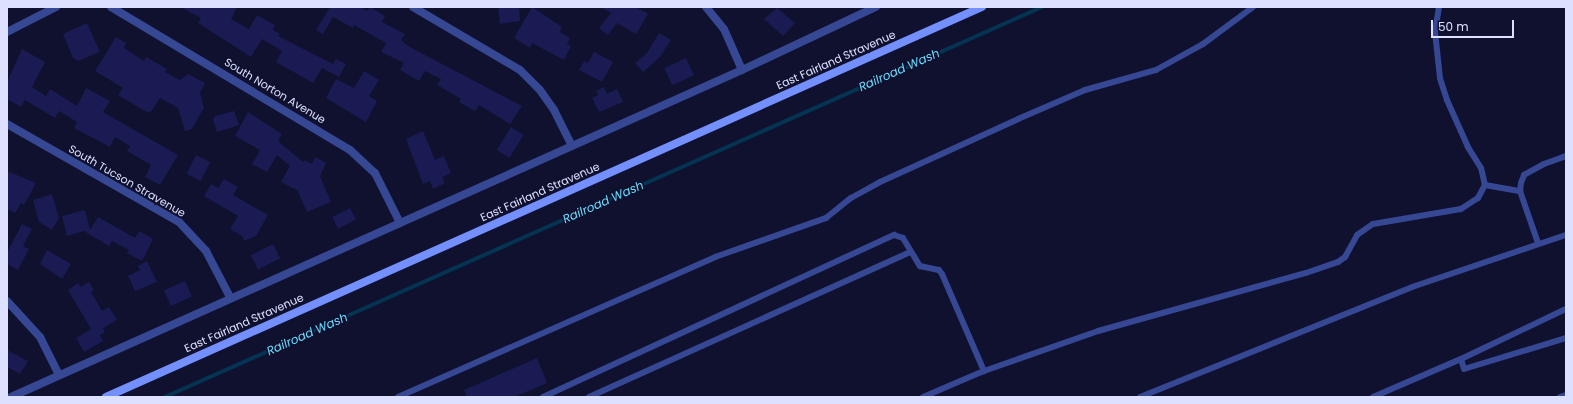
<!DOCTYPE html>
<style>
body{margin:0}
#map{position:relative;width:1573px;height:404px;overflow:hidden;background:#0f112f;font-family:Poppins,sans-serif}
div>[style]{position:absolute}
.stream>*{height:3.5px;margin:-1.75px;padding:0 1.75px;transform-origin:1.75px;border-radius:1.75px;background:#053352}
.building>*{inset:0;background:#191b52;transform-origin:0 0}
.lane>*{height:6px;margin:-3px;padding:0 3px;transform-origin:3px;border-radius:3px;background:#364793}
.street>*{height:8px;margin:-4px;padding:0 4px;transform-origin:4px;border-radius:4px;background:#364793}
.secondary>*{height:8px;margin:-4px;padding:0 4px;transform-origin:4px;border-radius:4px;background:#7490ff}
span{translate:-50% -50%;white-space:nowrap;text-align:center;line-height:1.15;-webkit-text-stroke:3.5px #0f112f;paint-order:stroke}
.street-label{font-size:11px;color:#dde1ff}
.water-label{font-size:12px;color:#6bdcff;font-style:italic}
.frame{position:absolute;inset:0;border:8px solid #dde1ff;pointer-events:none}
.scale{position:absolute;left:1431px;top:20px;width:83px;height:18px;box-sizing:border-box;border:2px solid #dde1ff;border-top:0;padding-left:5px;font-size:12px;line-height:14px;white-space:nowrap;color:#dde1ff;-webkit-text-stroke:3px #0f112f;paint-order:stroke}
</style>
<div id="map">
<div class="stream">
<div style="left:165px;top:397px;width:960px;rotate:-23.97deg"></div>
</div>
<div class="building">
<div style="clip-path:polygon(180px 7px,237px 7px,231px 19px,249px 29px,257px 15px,275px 25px,273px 30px,280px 34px,278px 36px,333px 64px,336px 59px,346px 64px,339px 77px,322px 68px,313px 83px,276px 62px,282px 51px,262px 39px,251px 57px,198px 23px,201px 18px)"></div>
<div style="clip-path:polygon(330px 7px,360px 7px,367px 11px,370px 7px,385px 16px,382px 22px,405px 34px,401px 40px,408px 46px,522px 106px,510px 124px,479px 105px,475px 111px,459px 102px,461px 99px,437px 85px,441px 79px,425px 71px,419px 81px,400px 70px,404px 63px,381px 52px,386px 43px,354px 25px,353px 28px,333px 17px,323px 34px,316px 30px)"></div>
<div style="clip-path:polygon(498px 7px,519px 7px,520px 21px,500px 24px)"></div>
<div style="clip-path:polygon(532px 7px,562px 27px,560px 32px,570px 38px,567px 44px,571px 46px,564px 60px,532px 43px,530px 48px,514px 38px)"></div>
<div style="clip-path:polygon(601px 7px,636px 7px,648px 14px,636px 34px,617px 23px,608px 35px,599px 28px,611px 13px)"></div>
<div style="clip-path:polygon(777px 8px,795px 23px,783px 36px,764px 19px)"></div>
<div style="clip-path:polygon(87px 23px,100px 52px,78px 61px,73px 58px,63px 34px)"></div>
<div style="clip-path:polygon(659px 33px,671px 40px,660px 57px,643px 72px,635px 63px,647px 53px)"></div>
<div style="clip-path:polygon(116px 37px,126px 43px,124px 48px,144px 61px,146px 57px,167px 69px,165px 72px,180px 80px,188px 74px,205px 83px,200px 93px,204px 108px,192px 129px,185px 131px,178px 108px,160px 98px,150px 113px,143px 110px,118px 95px,123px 88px,95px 71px)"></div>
<div style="clip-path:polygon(22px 49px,45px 62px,32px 87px,46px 96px,50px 89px,77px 106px,86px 88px,110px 101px,103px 112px,178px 155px,160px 185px,145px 177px,151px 165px,127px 151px,130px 146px,115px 137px,110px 147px,74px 128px,77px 122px,59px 111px,55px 118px,25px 100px,21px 107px,7px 99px,7px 82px)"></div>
<div style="clip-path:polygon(594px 52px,613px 62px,602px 82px,579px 70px,584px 61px,588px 63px)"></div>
<div style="left:686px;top:58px;width:19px;height:24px;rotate:65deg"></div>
<div style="clip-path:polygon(364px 71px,379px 80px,369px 96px,377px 101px,366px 122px,326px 98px,336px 79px,354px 88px)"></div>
<div style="clip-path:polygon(604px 87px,607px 94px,617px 89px,623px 102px,599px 112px,592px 98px,598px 95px,596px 91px)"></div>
<div style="clip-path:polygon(234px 111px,239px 125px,217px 132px,213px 120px,215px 116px)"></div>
<div style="clip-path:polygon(248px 112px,282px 134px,278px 141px,303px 162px,304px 160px,312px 164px,315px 157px,326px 163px,320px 176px,331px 202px,307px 212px,297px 190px,281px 182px,290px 166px,277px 155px,267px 172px,252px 164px,260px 150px,235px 136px)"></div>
<div style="left:511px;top:127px;width:15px;height:27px;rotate:32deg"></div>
<div style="clip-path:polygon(423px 131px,435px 160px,444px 156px,451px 173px,442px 177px,445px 183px,433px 189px,430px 181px,423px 184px,406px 139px)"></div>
<div style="left:196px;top:155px;width:16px;height:21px;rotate:27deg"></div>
<div style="clip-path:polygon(7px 171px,36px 183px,24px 205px,21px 203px,15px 213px,7px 209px)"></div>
<div style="clip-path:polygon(224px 179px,238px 187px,233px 195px,268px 215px,256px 236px,244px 241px,242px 236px,230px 229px,238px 216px,204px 196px,211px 184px,218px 188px)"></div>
<div style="clip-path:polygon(52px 194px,59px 218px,52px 230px,39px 222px,33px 200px)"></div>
<div style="left:350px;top:208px;width:13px;height:20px;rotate:63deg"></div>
<div style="clip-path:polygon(85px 210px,90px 230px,98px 217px,135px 238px,139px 231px,153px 239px,142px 261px,127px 253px,129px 250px,112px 241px,109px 246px,84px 231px,67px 236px,62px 216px)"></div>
<div style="clip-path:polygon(22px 224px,32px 229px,23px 246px,29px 249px,18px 270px,7px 264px,7px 252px)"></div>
<div style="left:273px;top:244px;width:16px;height:25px;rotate:63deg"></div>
<div style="clip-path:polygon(47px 250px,71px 264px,62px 279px,40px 264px)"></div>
<div style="clip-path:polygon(147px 261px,157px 282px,135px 291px,128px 276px,140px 270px,138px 266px)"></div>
<div style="left:185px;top:281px;width:17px;height:23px;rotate:66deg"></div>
<div style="clip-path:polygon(89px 282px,94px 290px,91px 292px,102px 311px,109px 307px,117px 320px,103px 328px,105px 332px,100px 335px,103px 341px,84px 352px,76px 338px,91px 329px,68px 290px,78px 283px,81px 287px)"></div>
<div style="clip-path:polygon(7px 350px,28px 361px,20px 374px,7px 367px)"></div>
<div style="clip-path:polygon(537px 358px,547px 383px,514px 397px,467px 397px,464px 390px)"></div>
</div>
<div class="lane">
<div style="left:1485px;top:185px;width:36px;rotate:10deg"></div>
<div style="left:1538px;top:243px;width:55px;rotate:-109.1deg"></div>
<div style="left:1520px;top:191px;width:8px;rotate:-83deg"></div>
<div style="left:1521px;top:183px;width:9px;rotate:-69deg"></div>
<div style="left:1524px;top:175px;width:23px;rotate:-29deg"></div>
<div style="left:1544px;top:164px;width:23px;rotate:-20deg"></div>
<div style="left:1461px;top:359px;width:116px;rotate:-25.5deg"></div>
<div style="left:398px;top:397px;width:347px;rotate:-23.8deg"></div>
<div style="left:715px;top:257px;width:118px;rotate:-19.4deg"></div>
<div style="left:826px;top:218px;width:32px;rotate:-39deg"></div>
<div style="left:851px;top:198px;width:33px;rotate:-29deg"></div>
<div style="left:880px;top:182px;width:152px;rotate:-24.5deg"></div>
<div style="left:1018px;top:119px;width:73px;rotate:-23.4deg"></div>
<div style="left:1085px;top:90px;width:74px;rotate:-15.7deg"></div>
<div style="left:1156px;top:70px;width:54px;rotate:-29deg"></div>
<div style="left:1203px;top:44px;width:62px;rotate:-36.5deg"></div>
<div style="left:543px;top:397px;width:387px;rotate:-24.8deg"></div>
<div style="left:894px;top:235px;width:9px;rotate:18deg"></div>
<div style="left:903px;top:238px;width:33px;rotate:59deg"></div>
<div style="left:920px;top:266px;width:19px;rotate:12deg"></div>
<div style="left:939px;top:270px;width:5px;rotate:53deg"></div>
<div style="left:942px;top:274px;width:106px;rotate:66.6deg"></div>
<div style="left:984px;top:371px;width:121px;rotate:-19.3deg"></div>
<div style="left:1098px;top:331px;width:216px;rotate:-15.6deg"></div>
<div style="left:1306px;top:273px;width:34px;rotate:-19deg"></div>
<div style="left:1338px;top:262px;width:9px;rotate:-36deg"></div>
<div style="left:1345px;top:257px;width:25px;rotate:-61deg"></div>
<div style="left:1357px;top:235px;width:19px;rotate:-35deg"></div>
<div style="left:1373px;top:224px;width:89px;rotate:-9.7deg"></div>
<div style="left:1461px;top:209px;width:20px;rotate:-33deg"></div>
<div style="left:1478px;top:198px;width:15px;rotate:-62deg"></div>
<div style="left:1485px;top:185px;width:17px;rotate:-103deg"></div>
<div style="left:1481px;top:168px;width:25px;rotate:-122deg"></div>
<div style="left:1468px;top:147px;width:51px;rotate:-114.1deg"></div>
<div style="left:1447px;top:100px;width:23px;rotate:-108deg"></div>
<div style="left:1440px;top:78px;width:46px;rotate:-96.2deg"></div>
<div style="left:1435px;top:32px;width:25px;rotate:-81deg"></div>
<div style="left:589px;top:397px;width:352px;rotate:-24.3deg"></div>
<div style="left:923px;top:397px;width:66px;rotate:-23.1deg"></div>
<div style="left:1140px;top:397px;width:293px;rotate:-22deg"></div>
<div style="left:1412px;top:287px;width:163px;rotate:-18.7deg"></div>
<div style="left:1373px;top:397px;width:96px;rotate:-23.4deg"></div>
<div style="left:1461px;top:359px;width:10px;rotate:73deg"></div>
<div style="left:1464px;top:369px;width:107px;rotate:-16.9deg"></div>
<div style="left:1560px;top:397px;width:6px;rotate:-18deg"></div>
</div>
<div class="street">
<div style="left:111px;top:7px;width:279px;rotate:30.9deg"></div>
<div style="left:350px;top:150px;width:34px;rotate:43deg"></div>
<div style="left:375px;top:173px;width:56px;rotate:63.4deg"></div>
<div style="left:413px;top:7px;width:124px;rotate:30.5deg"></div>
<div style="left:520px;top:70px;width:28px;rotate:45deg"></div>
<div style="left:540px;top:90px;width:24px;rotate:55deg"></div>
<div style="left:554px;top:110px;width:40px;rotate:63.4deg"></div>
<div style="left:706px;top:7px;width:28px;rotate:51deg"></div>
<div style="left:724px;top:29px;width:45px;rotate:66.3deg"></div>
<div style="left:7px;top:32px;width:55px;rotate:-27deg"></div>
<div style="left:7px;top:124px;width:198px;rotate:29.7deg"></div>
<div style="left:179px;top:222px;width:40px;rotate:47deg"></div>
<div style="left:206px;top:251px;width:52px;rotate:62.4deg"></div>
<div style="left:7px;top:301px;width:49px;rotate:47.5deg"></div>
<div style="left:40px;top:337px;width:42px;rotate:63.4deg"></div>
<div style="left:11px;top:397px;width:801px;rotate:-24.1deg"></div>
<div style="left:742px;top:70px;width:148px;rotate:-25.2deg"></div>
</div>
<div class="secondary">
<div style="left:106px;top:397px;width:959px;rotate:-24deg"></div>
</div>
<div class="street-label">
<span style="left:836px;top:60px;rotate:-24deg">East Fairland Stravenue</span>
<span style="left:275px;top:91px;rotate:31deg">South Norton Avenue</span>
<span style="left:127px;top:181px;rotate:30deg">South Tucson Stravenue</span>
<span style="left:540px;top:192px;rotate:-24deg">East Fairland Stravenue</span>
<span style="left:244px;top:323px;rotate:-24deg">East Fairland Stravenue</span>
</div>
<div class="water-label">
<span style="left:899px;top:70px;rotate:-24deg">Railroad Wash</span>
<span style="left:603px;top:202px;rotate:-24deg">Railroad Wash</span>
<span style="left:307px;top:334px;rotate:-24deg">Railroad Wash</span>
</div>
<div class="frame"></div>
<div class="scale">50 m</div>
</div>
